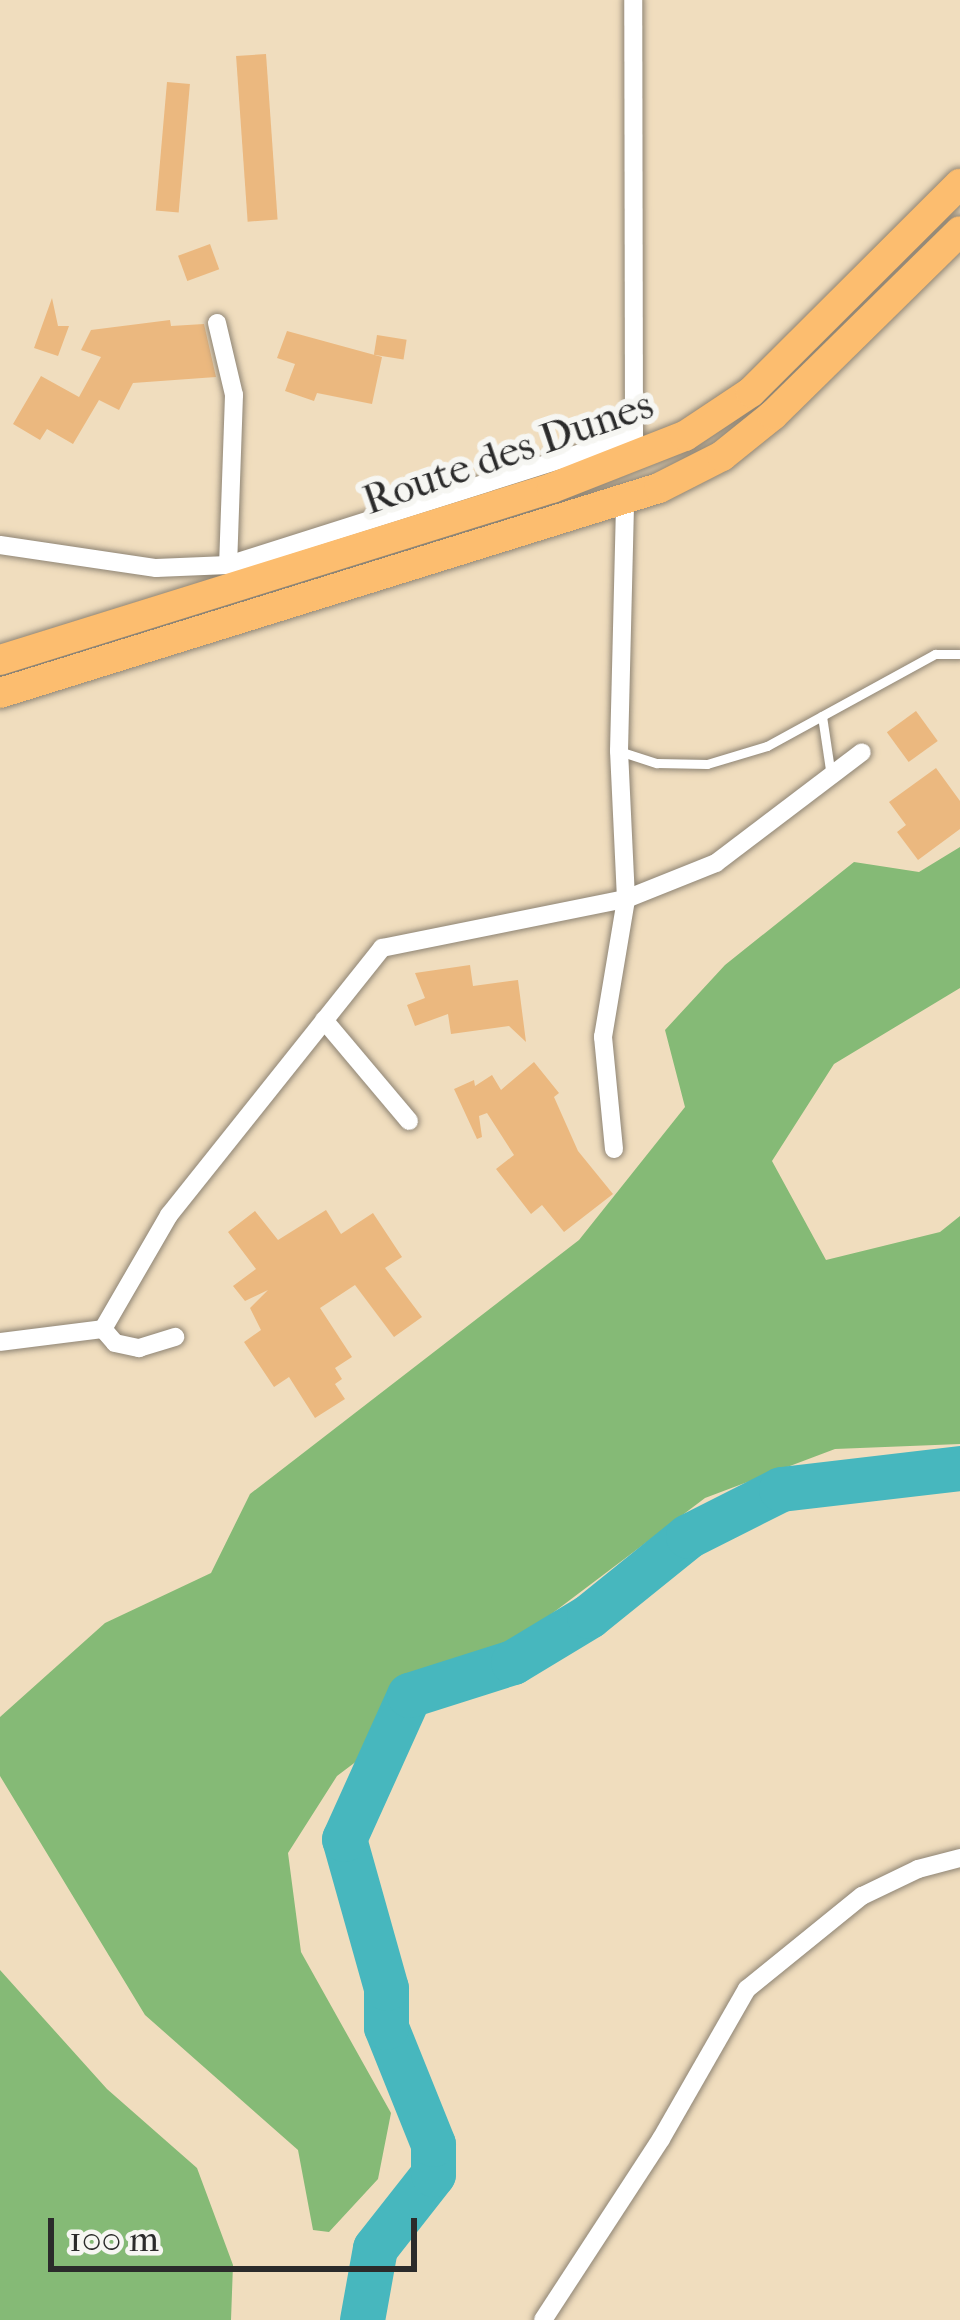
<!DOCTYPE html>
<style>
body{margin:0}
#map{position:relative;width:960px;height:2320px;overflow:hidden;background:#f0ddbe;font-family:"IM FELL French Canon",serif}
div>[style]{position:absolute}
.forest>*{inset:0;background:#85ba76}
.river>*{height:45px;margin:-22.5px;padding:0 22.5px;transform-origin:22.5px;border-radius:22.5px;background:#47b7be}
.building>*{inset:0;background:#ebb87f;transform-origin:0 0}
.roads{filter:drop-shadow(0 0 3px #8e8474) drop-shadow(0 0 3px #8e8474)}
.lane>*{height:9px;margin:-4.5px;padding:0 4.5px;transform-origin:4.5px;border-radius:4.5px;background:#fff}
.street>*{height:18px;margin:-9px;padding:0 9px;transform-origin:9px;border-radius:9px;background:#fff}
.primary>*{height:30px;margin:-15px;padding:0 15px;transform-origin:15px;border-radius:15px;background:#fcbd6f}
span{translate:-50% -50%;white-space:nowrap;text-align:center;line-height:1.15;-webkit-text-stroke:12px #f6f6f2;paint-order:stroke}
.street-label{font-size:42px;color:#2b2b2b}
.scale{position:absolute;left:48px;top:2218px;width:369px;height:54px;box-sizing:border-box;border:6px solid #2b2b2b;border-top:0;padding-left:15px;font-size:36px;line-height:42px;white-space:nowrap;color:#2b2b2b;-webkit-text-stroke:9px #f6f6f2;paint-order:stroke}
</style>
<div id="map">
<div class="forest">
<div style="clip-path:polygon(960px 847px,960px 988px,834px 1064px,772px 1161px,826px 1260px,940px 1232px,960px 1216px,960px 1444px,835px 1449px,705px 1498px,337px 1776px,288px 1853px,301px 1952px,391px 2113px,378px 2179px,329px 2232px,313px 2230px,298px 2150px,145px 2015px,0 1776px,0 1717px,105px 1623px,211px 1573px,250px 1494px,579px 1240px,685px 1107px,665px 1030px,725px 965px,854px 862px,919px 872px)"></div>
<div style="clip-path:polygon(0 1970px,107px 2089px,197px 2168px,233px 2265px,231px 2320px,0 2320px)"></div>
</div>
<div class="river">
<div style="left:362px;top:2320px;width:73px;rotate:-79.8deg"></div>
<div style="left:375px;top:2248px;width:94px;rotate:-51.9deg"></div>
<div style="left:433px;top:2174px;width:30px;rotate:-90deg"></div>
<div style="left:433px;top:2144px;width:126px;rotate:-111.9deg"></div>
<div style="left:386px;top:2027px;width:39px;rotate:-90deg"></div>
<div style="left:386px;top:1988px;width:155px;rotate:-105.7deg"></div>
<div style="left:344px;top:1839px;width:158px;rotate:-65.7deg"></div>
<div style="left:409px;top:1695px;width:109px;rotate:-17.6deg"></div>
<div style="left:513px;top:1662px;width:89px;rotate:-31.2deg"></div>
<div style="left:589px;top:1616px;width:127px;rotate:-38.9deg"></div>
<div style="left:688px;top:1536px;width:104px;rotate:-26.8deg"></div>
<div style="left:781px;top:1489px;width:180px;rotate:-6.7deg"></div>
</div>
<div class="building">
<div style="left:266px;top:54px;width:166px;height:30px;rotate:86deg"></div>
<div style="left:167px;top:82px;width:23px;height:129px;rotate:5deg"></div>
<div style="left:210px;top:244px;width:27px;height:34px;rotate:70deg"></div>
<div style="clip-path:polygon(52px 298px,58px 326px,69px 326px,58px 356px,34px 348px)"></div>
<div style="clip-path:polygon(170px 320px,171px 326px,204px 324px,216px 377px,133px 383px,119px 410px,99px 400px,73px 444px,47px 429px,40px 440px,13px 424px,41px 376px,79px 397px,101px 357px,81px 350px,91px 330px)"></div>
<div style="clip-path:polygon(287px 331px,382px 357px,372px 404px,317px 393px,314px 401px,285px 391px,295px 364px,277px 358px)"></div>
<div style="left:377px;top:335px;width:30px;height:20px;rotate:9deg"></div>
<div style="left:916px;top:711px;width:37px;height:36px;rotate:54deg"></div>
<div style="clip-path:polygon(936px 768px,960px 801px,960px 829px,918px 860px,897px 832px,906px 825px,889px 802px)"></div>
<div style="clip-path:polygon(470px 965px,473px 986px,518px 980px,526px 1042px,509px 1026px,451px 1034px,448px 1014px,415px 1026px,407px 1005px,425px 998px,415px 973px)"></div>
<div style="clip-path:polygon(534px 1062px,559px 1093px,554px 1097px,578px 1151px,613px 1194px,564px 1232px,542px 1205px,531px 1214px,496px 1169px,514px 1155px,487px 1113px,479px 1116px,482px 1137px,477px 1139px,454px 1089px,474px 1080px,475px 1086px,492px 1075px,501px 1090px)"></div>
<div style="clip-path:polygon(326px 1210px,341px 1234px,373px 1213px,402px 1257px,385px 1268px,422px 1317px,394px 1337px,355px 1285px,320px 1308px,352px 1357px,335px 1368px,342px 1379px,335px 1384px,345px 1399px,315px 1418px,289px 1377px,274px 1387px,244px 1342px,261px 1330px,250px 1308px,268px 1290px,245px 1301px,233px 1286px,256px 1269px,228px 1232px,255px 1211px,278px 1240px)"></div>
</div>
<div class="roads">
<div class="lane">
<div style="left:822px;top:716px;width:61px;rotate:81.5deg"></div>
<div style="left:619px;top:751px;width:40px;rotate:18deg"></div>
<div style="left:657px;top:763px;width:50px;rotate:1.1deg"></div>
<div style="left:707px;top:764px;width:63px;rotate:-16.7deg"></div>
<div style="left:767px;top:746px;width:192px;rotate:-28.7deg"></div>
<div style="left:935px;top:654px;width:25px"></div>
</div>
<div class="street">
<div style="left:217px;top:323px;width:74px;rotate:76.7deg"></div>
<div style="left:234px;top:395px;width:170px;rotate:92deg"></div>
<div style="left:0;top:545px;width:158px;rotate:8.4deg"></div>
<div style="left:156px;top:568px;width:72px;rotate:-2.4deg"></div>
<div style="left:228px;top:565px;width:426px;rotate:-17.6deg"></div>
<div style="left:634px;top:436px;width:436px;rotate:-90.1deg"></div>
<div style="left:324px;top:1020px;width:132px;rotate:49.9deg"></div>
<div style="left:614px;top:1149px;width:113px;rotate:-95.6deg"></div>
<div style="left:603px;top:1037px;width:140px;rotate:-80.5deg"></div>
<div style="left:626px;top:899px;width:148px;rotate:-92.7deg"></div>
<div style="left:619px;top:751px;width:252px;rotate:-88.6deg"></div>
<div style="left:103px;top:1329px;width:132px;rotate:-59.9deg"></div>
<div style="left:169px;top:1215px;width:342px;rotate:-51.4deg"></div>
<div style="left:382px;top:948px;width:249px;rotate:-11.4deg"></div>
<div style="left:626px;top:899px;width:97px;rotate:-21.8deg"></div>
<div style="left:716px;top:863px;width:183px;rotate:-37.2deg"></div>
<div style="left:103px;top:1329px;width:18px;rotate:49deg"></div>
<div style="left:115px;top:1343px;width:25px;rotate:12deg"></div>
<div style="left:139px;top:1348px;width:38px;rotate:-17deg"></div>
<div style="left:0;top:1342px;width:104px;rotate:-7.2deg"></div>
<div style="left:543px;top:2320px;width:216px;rotate:-56.9deg"></div>
<div style="left:661px;top:2139px;width:173px;rotate:-60.2deg"></div>
<div style="left:747px;top:1989px;width:148px;rotate:-39deg"></div>
<div style="left:862px;top:1896px;width:62px;rotate:-25.7deg"></div>
<div style="left:918px;top:1869px;width:43px;rotate:-14.7deg"></div>
</div>
<div class="primary">
<div style="left:0;top:660px;width:578px;rotate:-17.31deg"></div>
<div style="left:552px;top:488px;width:143px;rotate:-21.4deg"></div>
<div style="left:685px;top:436px;width:79px;rotate:-33.7deg"></div>
<div style="left:751px;top:392px;width:295px;rotate:-44.9deg"></div>
<div style="left:0;top:693px;width:690px;rotate:-17.28deg"></div>
<div style="left:659px;top:488px;width:71px;rotate:-26.9deg"></div>
<div style="left:722px;top:456px;width:65px;rotate:-38.8deg"></div>
<div style="left:773px;top:415px;width:262px;rotate:-44.5deg"></div>
</div>
</div>
<div class="street-label">
<span style="left:508px;top:453px;rotate:-19deg">Route des Dunes</span>
</div>
<div class="scale">100 m</div>
</div>
